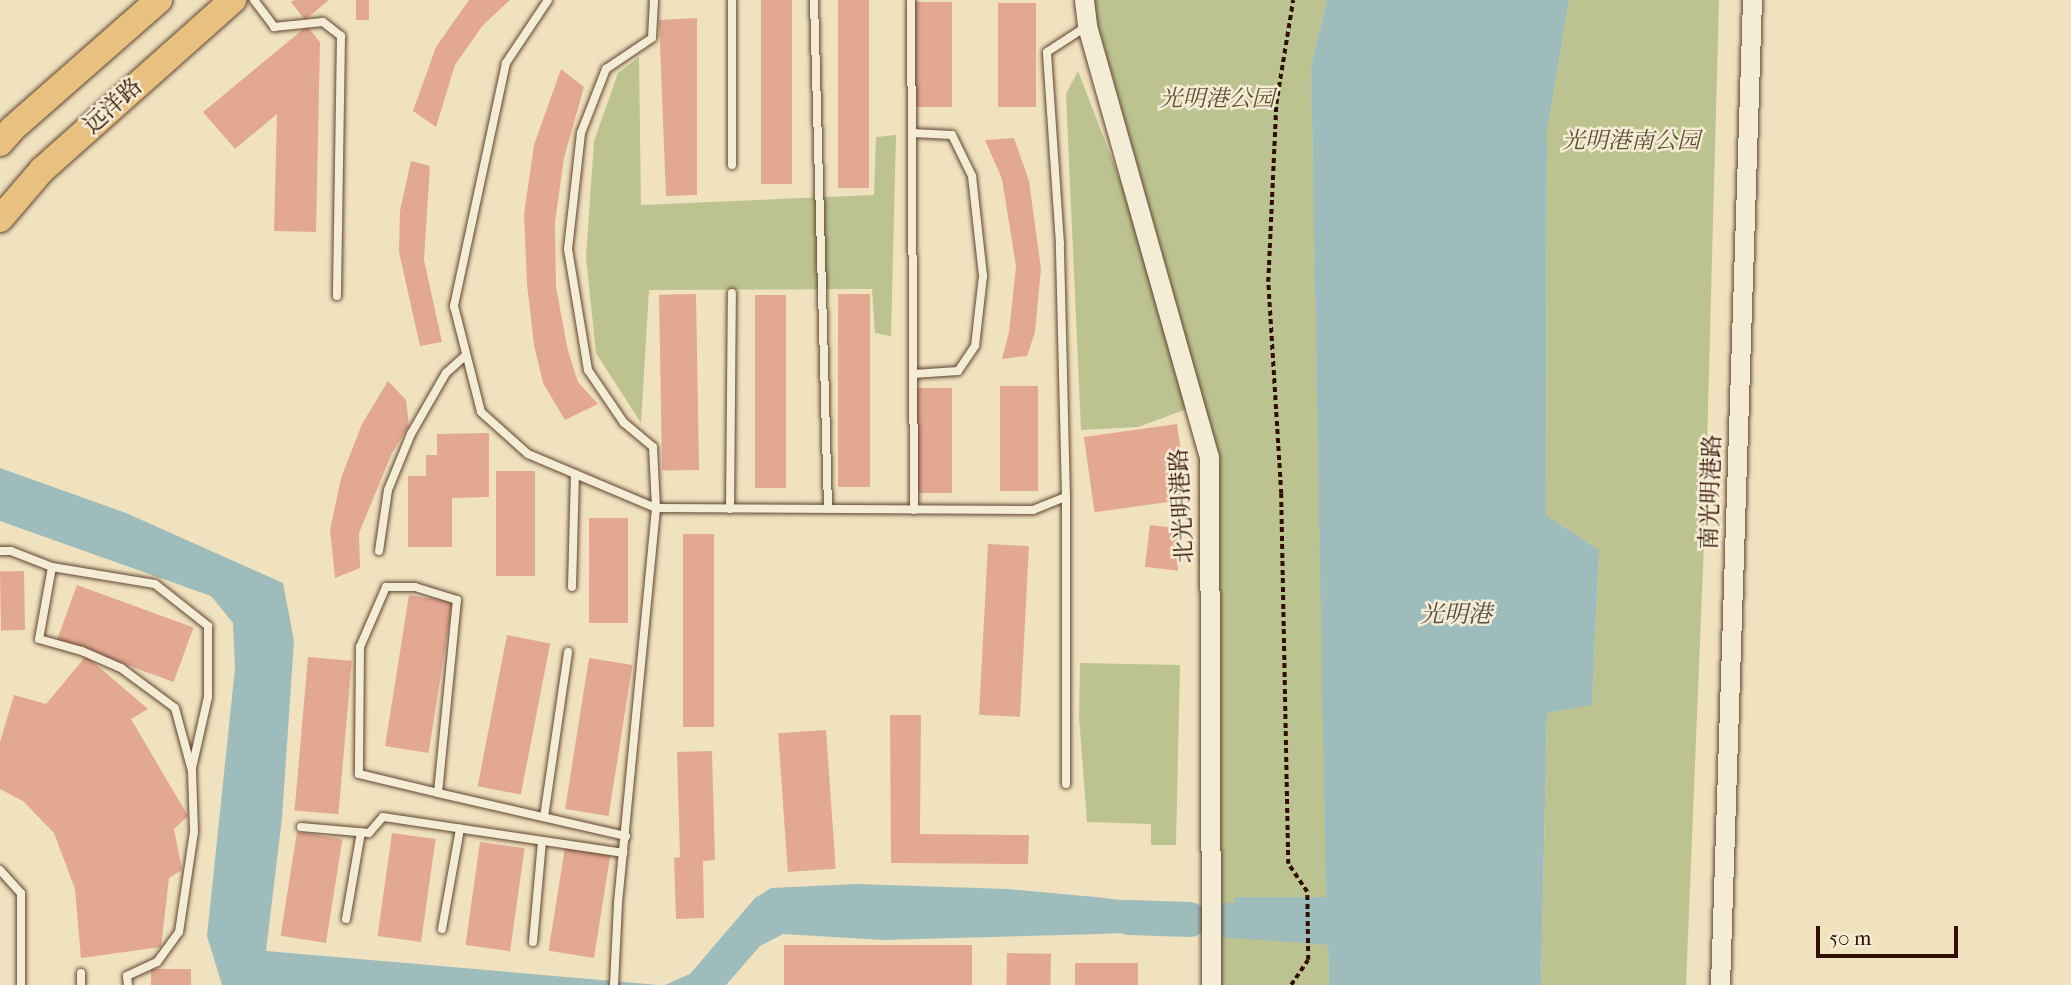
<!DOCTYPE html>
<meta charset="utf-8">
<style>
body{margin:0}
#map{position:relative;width:2071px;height:985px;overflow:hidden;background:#f0e2bf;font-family:"IM FELL French Canon","Noto Serif SC",serif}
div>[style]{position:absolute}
.green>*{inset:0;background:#bcc390}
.water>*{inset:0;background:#9ebcbb}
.river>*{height:35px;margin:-17.5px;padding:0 17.5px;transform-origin:17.5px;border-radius:17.5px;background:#9ebcbb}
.building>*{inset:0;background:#e3a892;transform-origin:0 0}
.path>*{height:3.5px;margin-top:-1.75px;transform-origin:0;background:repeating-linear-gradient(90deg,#300f02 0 5px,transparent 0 8.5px)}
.roads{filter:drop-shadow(0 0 2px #604431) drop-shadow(0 0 2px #604431)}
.service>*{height:8px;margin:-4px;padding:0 4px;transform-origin:4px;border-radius:4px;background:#f5ecd5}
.tertiary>*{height:19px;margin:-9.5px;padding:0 9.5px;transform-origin:9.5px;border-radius:9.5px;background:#f5ecd5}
.trunk>*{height:26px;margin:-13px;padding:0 13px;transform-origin:13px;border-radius:13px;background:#e8c180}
span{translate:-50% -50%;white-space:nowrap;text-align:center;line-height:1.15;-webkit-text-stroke:5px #f5ecd5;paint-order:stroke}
.park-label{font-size:23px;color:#614e34;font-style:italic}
.street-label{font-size:23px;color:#300f02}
.water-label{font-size:24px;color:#564c43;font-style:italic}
.scale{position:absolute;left:1816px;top:926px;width:142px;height:32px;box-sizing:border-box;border:4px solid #300f02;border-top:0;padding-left:9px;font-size:21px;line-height:24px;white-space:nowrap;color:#300f02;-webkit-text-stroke:5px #f5ecd5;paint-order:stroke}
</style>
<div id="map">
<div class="green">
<div style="clip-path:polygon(1091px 0,1327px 0,1311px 66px,1329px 985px,1221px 985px,1217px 449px)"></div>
<div style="clip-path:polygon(1569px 0,1719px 0,1705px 519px,1686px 985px,1541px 985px,1547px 713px,1592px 704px,1599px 550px,1546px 515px,1547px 132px)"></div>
<div style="clip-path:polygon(639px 57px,641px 205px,874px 195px,876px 137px,896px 135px,891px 336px,875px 333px,872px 289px,649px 290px,641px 423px,596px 353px,586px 257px,594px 141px,618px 73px)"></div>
<div style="clip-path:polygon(1078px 71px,1125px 193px,1187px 409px,1138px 427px,1081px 430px,1066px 94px)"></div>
<div style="clip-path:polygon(1080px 663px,1180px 665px,1176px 845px,1151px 845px,1151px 824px,1087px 822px,1079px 717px)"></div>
</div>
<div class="water">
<div style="clip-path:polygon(1327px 0,1569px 0,1547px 132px,1546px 515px,1599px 550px,1592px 705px,1547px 713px,1541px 985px,1329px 985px,1328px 945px,1236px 938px,1235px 897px,1326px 897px,1311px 66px)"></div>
<div style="clip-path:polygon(0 468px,126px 513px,283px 583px,294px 641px,282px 818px,266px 951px,659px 985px,222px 985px,207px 936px,235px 668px,233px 623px,211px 596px,0 521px)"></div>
<div style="clip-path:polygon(856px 884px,1008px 889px,1095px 897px,1163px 905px,1175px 919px,1164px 931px,1100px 934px,883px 940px,783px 934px,760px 946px,726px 985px,665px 985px,690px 974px,755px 898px,771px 888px)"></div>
</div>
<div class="river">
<div style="left:1128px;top:917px;width:61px;rotate:1.9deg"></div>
<div style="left:1228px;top:920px;width:56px;rotate:2deg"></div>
</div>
<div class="building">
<div style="clip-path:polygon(294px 0,329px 0,305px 20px,291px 2px)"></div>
<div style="left:356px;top:0;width:13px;height:20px"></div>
<div style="clip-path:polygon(469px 0,510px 0,483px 25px,455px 65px,436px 127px,413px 111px,436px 47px)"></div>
<div style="left:761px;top:0;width:31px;height:184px"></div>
<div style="left:838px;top:0;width:31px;height:188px"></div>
<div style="left:914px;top:2px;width:38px;height:105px"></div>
<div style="left:998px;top:3px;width:38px;height:104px"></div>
<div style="clip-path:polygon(697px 18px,697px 195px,666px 196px,659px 20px)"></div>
<div style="clip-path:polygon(307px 26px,320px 42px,316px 232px,274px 231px,277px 114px,235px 149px,203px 112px)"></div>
<div style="clip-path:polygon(561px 69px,584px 87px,564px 158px,555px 222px,556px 287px,568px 351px,578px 382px,598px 404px,565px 420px,543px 383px,534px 345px,527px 284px,524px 214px,534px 145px)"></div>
<div style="clip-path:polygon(1014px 138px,1029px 181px,1041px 269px,1035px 332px,1027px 356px,1002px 359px,1009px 332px,1016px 266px,1002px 179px,985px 140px)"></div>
<div style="clip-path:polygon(411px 161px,430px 166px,424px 260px,442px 342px,420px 346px,399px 252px,400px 211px)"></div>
<div style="left:696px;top:294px;width:176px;height:37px;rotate:89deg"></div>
<div style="left:838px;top:294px;width:32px;height:193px"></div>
<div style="left:755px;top:295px;width:31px;height:193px"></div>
<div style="clip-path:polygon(388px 381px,406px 400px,409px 426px,392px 453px,359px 533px,360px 568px,335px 578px,330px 530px,341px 478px,362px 424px)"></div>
<div style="left:1000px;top:386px;width:38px;height:105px"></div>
<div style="left:914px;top:388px;width:38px;height:105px"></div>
<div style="left:1177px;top:424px;width:76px;height:94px;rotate:82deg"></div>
<div style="clip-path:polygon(489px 433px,489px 497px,452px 498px,452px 547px,408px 547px,408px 476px,426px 476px,426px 455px,437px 455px,437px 434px)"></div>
<div style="left:496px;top:471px;width:39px;height:105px"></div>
<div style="left:589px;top:518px;width:39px;height:105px"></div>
<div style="left:1150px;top:525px;width:33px;height:42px;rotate:7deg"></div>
<div style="left:683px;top:534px;width:31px;height:193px"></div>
<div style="left:988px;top:544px;width:41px;height:171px;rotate:3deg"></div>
<div style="left:24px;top:571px;width:59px;height:24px;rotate:89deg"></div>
<div style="left:77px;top:585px;width:124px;height:58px;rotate:20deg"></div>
<div style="left:409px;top:595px;width:44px;height:153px;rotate:9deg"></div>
<div style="left:507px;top:635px;width:44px;height:154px;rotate:11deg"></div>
<div style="clip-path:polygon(86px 656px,148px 709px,131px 719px,188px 816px,174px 829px,182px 870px,169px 878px,161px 947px,81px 958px,75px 889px,54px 833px,23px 801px,0 789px,0 742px,14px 695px,46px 704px)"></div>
<div style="left:308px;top:657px;width:44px;height:154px;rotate:5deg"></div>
<div style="left:589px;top:658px;width:44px;height:153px;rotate:9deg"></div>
<div style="clip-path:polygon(890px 715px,921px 715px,920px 834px,1029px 835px,1028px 864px,891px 863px)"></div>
<div style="left:826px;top:730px;width:139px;height:48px;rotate:86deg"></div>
<div style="clip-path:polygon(712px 751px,715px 860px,703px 861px,704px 918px,676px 919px,674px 858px,680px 857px,677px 752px)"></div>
<div style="left:297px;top:832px;width:46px;height:105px;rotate:9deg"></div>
<div style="left:392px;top:833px;width:44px;height:104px;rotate:8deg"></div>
<div style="left:480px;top:842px;width:45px;height:104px;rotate:8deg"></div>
<div style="left:565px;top:847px;width:46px;height:105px;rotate:9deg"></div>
<div style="left:972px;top:945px;width:40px;height:188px;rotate:90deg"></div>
<div style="left:1007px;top:953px;width:44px;height:32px;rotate:1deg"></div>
<div style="left:1075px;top:963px;width:63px;height:22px"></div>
<div style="left:191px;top:969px;width:16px;height:40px;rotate:90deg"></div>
</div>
<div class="path">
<div style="left:1291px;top:985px;width:30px;rotate:-56deg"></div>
<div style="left:1308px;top:960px;width:68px;rotate:-90.8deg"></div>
<div style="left:1307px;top:892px;width:34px;rotate:-124deg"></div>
<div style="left:1288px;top:864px;width:370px;rotate:-91.1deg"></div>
<div style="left:1281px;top:494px;width:212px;rotate:-93.5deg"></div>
<div style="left:1268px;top:282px;width:178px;rotate:-87.4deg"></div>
<div style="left:1276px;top:104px;width:105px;rotate:-80.7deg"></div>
</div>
<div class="roads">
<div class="service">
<div style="left:254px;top:0;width:34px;rotate:53deg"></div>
<div style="left:274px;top:27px;width:49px;rotate:-5.8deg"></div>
<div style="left:323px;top:22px;width:23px;rotate:38deg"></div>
<div style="left:341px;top:36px;width:260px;rotate:90.9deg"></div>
<div style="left:548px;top:0;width:76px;rotate:123.7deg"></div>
<div style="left:506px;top:63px;width:249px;rotate:102.1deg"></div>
<div style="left:454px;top:306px;width:109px;rotate:75.7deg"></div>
<div style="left:481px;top:412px;width:63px;rotate:41.8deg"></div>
<div style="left:528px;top:454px;width:139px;rotate:22.9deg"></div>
<div style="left:656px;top:508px;width:61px;rotate:-92.8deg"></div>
<div style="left:653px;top:447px;width:38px;rotate:-140deg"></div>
<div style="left:624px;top:423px;width:64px;rotate:-124.2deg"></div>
<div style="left:588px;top:370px;width:123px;rotate:-99.4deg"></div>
<div style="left:568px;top:249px;width:117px;rotate:-83.6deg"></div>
<div style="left:581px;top:133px;width:69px;rotate:-68.7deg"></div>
<div style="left:606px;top:69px;width:55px;rotate:-34deg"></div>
<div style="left:652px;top:38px;width:38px;rotate:-87deg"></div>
<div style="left:732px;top:0;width:165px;rotate:90deg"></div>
<div style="left:814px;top:0;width:509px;rotate:88.42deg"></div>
<div style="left:911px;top:0;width:510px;rotate:89.66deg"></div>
<div style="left:912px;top:133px;width:40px;rotate:2.9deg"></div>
<div style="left:952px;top:135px;width:46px;rotate:64deg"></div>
<div style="left:972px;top:176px;width:101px;rotate:83.7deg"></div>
<div style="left:983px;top:276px;width:70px;rotate:96.5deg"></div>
<div style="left:975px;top:346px;width:30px;rotate:124deg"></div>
<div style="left:958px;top:371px;width:45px;rotate:176.2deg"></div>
<div style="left:1066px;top:497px;width:287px;rotate:90deg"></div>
<div style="left:730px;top:509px;width:216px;rotate:-89.5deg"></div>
<div style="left:0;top:551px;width:11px"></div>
<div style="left:11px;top:551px;width:44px;rotate:21.3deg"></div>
<div style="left:52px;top:567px;width:73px;rotate:100.2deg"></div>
<div style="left:39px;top:639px;width:45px;rotate:15.6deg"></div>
<div style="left:82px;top:651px;width:43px;rotate:23.6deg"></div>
<div style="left:121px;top:668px;width:67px;rotate:36.5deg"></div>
<div style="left:175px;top:708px;width:65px;rotate:74.9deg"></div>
<div style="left:192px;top:771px;width:61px;rotate:88.1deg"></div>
<div style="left:194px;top:832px;width:101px;rotate:98.5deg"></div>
<div style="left:179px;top:932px;width:37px;rotate:126deg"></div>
<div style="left:157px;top:962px;width:33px;rotate:155deg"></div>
<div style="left:127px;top:976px;width:9px;rotate:84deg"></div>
<div style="left:379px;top:551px;width:62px;rotate:-81.6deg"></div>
<div style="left:388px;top:490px;width:61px;rotate:-67.7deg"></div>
<div style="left:411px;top:434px;width:70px;rotate:-60.2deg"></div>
<div style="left:446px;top:373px;width:27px;rotate:-42deg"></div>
<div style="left:52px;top:567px;width:104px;rotate:9.4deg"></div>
<div style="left:155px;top:584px;width:68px;rotate:38.4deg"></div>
<div style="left:208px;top:626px;width:71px;rotate:90deg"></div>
<div style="left:208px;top:697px;width:73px;rotate:102.7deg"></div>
<div style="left:572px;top:587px;width:113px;rotate:-88.5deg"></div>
<div style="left:438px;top:793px;width:194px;rotate:-84.4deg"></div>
<div style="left:457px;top:600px;width:44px;rotate:-162.8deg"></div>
<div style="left:415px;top:587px;width:29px;rotate:180deg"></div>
<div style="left:386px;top:587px;width:65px;rotate:113.4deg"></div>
<div style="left:360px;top:647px;width:127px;rotate:90.5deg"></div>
<div style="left:359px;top:774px;width:81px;rotate:13.5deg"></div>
<div style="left:438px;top:793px;width:193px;rotate:12.9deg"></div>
<div style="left:544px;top:817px;width:167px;rotate:-81.7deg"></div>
<div style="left:301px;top:827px;width:68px;rotate:5deg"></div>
<div style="left:369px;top:833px;width:21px;rotate:-49deg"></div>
<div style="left:383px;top:817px;width:243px;rotate:8.5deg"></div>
<div style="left:0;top:870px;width:31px;rotate:48deg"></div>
<div style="left:21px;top:893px;width:92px;rotate:90deg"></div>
<div style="left:346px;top:919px;width:88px;rotate:-80.2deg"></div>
<div style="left:442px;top:929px;width:102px;rotate:-79.8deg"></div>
<div style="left:533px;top:942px;width:101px;rotate:-84.9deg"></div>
<div style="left:81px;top:973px;width:12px;rotate:90deg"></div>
<div style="left:614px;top:985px;width:82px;rotate:-87.2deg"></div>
<div style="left:618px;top:903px;width:397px;rotate:-84.5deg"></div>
<div style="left:656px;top:508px;width:377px;rotate:0.3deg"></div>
<div style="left:1033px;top:510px;width:35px;rotate:-22deg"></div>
<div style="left:1066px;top:497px;width:253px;rotate:-91.4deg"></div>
<div style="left:1060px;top:244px;width:192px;rotate:-93.9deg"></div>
<div style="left:1047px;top:52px;width:48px;rotate:-33deg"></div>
</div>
<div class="tertiary">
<div style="left:1084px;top:0;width:26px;rotate:83deg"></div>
<div style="left:1087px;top:26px;width:448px;rotate:74.2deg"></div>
<div style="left:1209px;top:457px;width:528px;rotate:89.78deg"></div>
<div style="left:1720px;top:985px;width:986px;rotate:-88.14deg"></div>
</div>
<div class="trunk">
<div style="left:0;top:143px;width:18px;rotate:-49deg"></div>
<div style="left:12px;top:129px;width:196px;rotate:-41.3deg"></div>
<div style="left:0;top:219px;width:65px;rotate:-49.4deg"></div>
<div style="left:42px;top:170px;width:256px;rotate:-41.7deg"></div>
</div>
</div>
<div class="park-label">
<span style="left:1217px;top:99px">光明港公园</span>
<span style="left:1631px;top:141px">光明港南公园</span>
</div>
<div class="street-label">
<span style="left:113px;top:106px;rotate:-42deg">远洋路</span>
<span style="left:1711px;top:492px;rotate:-88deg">南光明港路</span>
<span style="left:1182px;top:506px;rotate:-93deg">北光明港路</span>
</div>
<div class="water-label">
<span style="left:1456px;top:615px">光明港</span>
</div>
<div class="scale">50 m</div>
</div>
